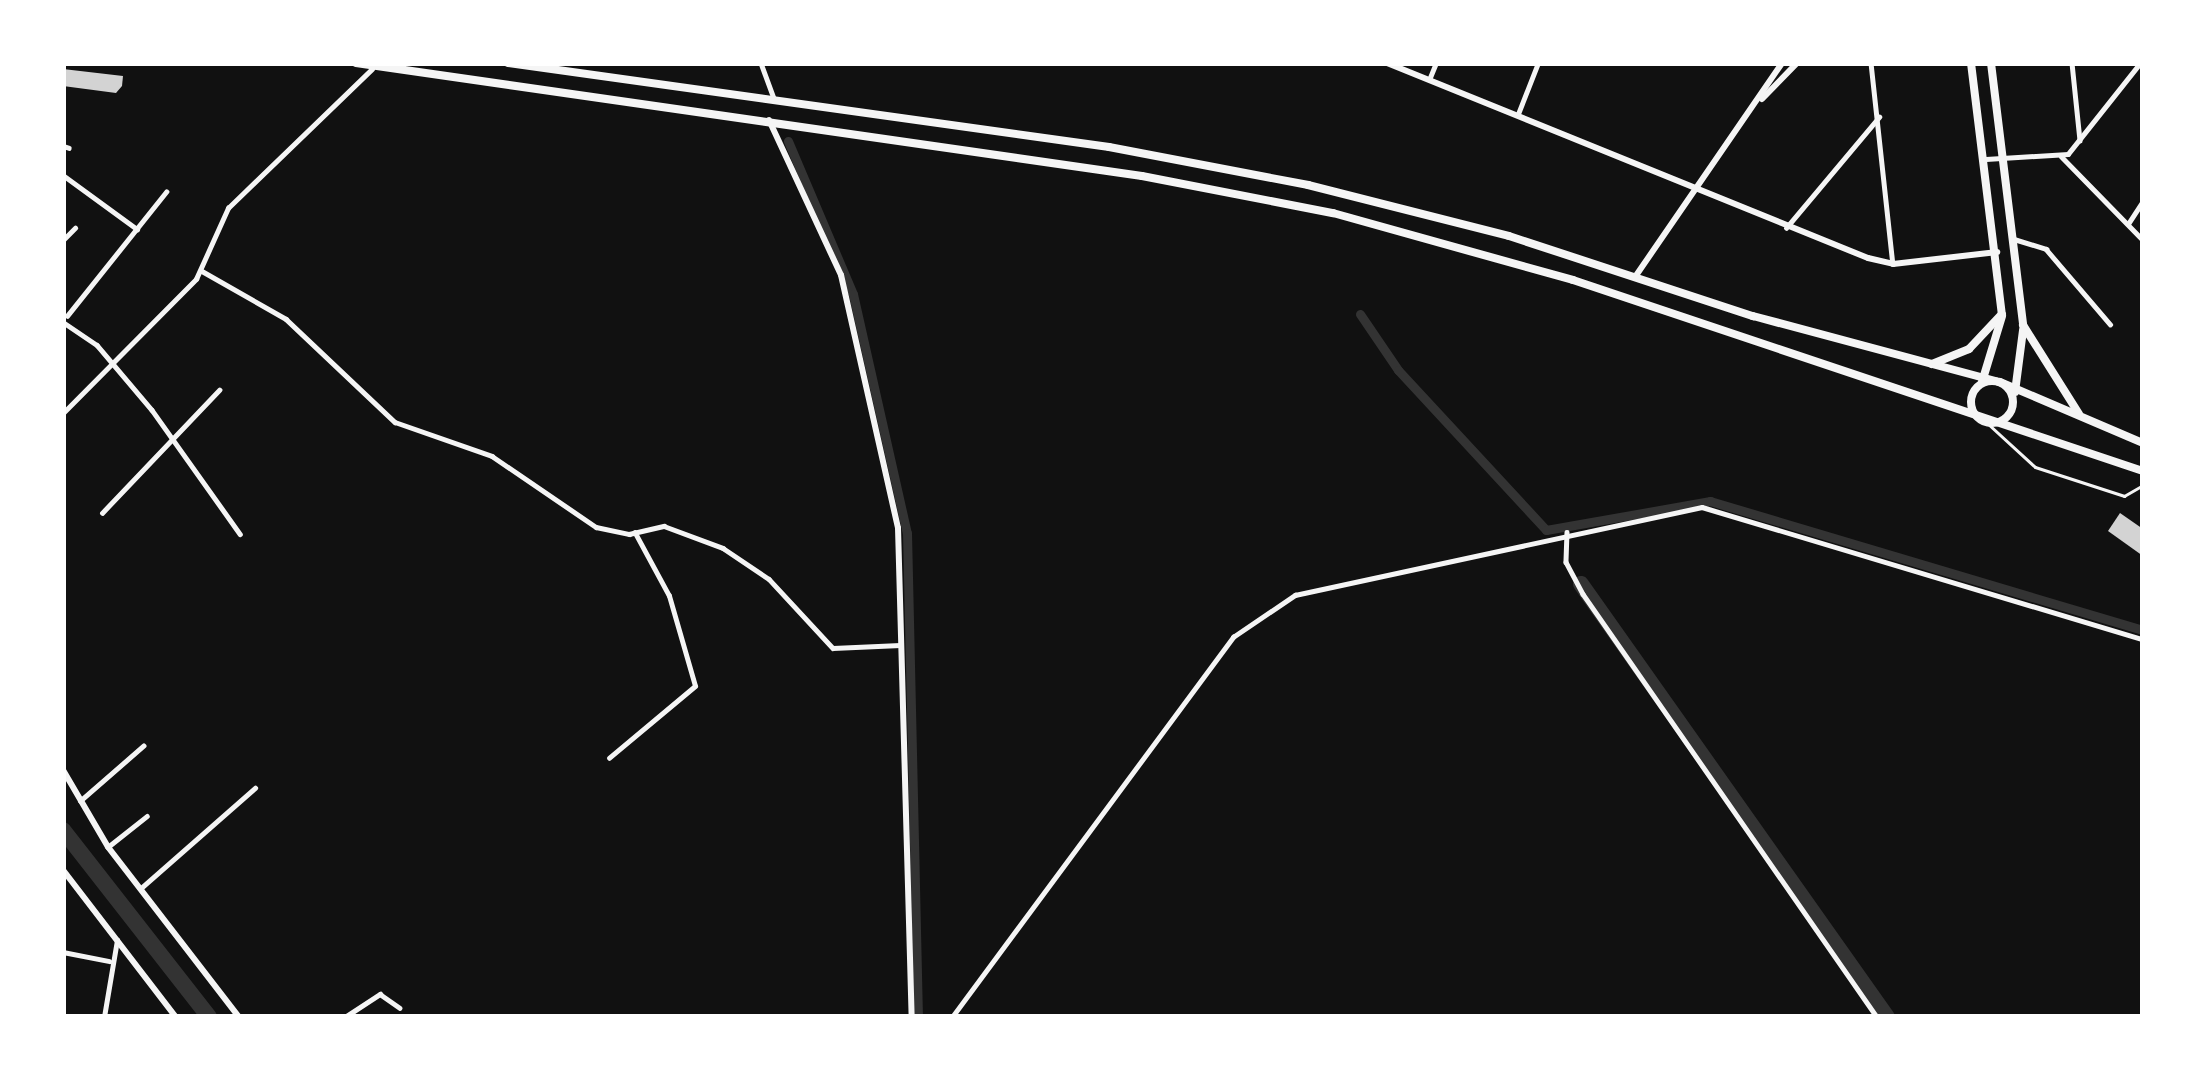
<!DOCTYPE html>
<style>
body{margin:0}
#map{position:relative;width:2206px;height:1080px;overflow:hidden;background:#111;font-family:"PT Sans",sans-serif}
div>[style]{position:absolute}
.canal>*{height:9px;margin:-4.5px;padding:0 4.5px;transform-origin:4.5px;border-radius:4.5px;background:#333}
.river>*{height:16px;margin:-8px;padding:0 8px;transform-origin:8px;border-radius:8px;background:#333}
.building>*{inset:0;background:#d3d3d3}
.service>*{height:3px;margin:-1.5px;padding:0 1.5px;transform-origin:1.5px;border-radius:1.5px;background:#f5f5f5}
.minor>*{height:4.5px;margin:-2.25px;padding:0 2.25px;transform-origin:2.25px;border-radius:2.25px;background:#f5f5f5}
.tertiary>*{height:6px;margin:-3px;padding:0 3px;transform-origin:3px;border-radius:3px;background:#f5f5f5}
.secondary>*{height:8px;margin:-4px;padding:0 4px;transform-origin:4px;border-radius:4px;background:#f5f5f5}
.trunk>*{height:8px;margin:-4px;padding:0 4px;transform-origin:4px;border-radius:4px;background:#f5f5f5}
.trunk>.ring{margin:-4px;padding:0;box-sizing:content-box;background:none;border:8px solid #f5f5f5;border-radius:50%}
span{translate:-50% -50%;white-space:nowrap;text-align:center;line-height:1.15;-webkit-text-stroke:9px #fff;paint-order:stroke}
.frame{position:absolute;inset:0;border:66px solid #fff;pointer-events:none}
</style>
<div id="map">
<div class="canal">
<div style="left:788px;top:141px;width:166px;rotate:67deg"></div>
<div style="left:853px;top:294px;width:245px;rotate:77.3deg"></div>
<div style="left:907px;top:533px;width:484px;rotate:88.7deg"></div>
<div style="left:1360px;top:314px;width:68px;rotate:55.8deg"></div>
<div style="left:1398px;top:370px;width:218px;rotate:47.2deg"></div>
<div style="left:1546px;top:530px;width:167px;rotate:-10deg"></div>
<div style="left:1710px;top:501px;width:452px;rotate:16.6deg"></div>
</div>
<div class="river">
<div style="left:1581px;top:584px;width:530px;rotate:54.75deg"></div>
<div style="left:63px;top:830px;width:237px;rotate:52deg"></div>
</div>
<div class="building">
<div style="clip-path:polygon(63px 69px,123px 76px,122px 86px,116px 93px,63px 86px)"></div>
<div style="clip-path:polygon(2120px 513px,2143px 529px,2143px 556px,2108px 531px)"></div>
</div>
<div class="service">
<div style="left:1987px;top:423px;width:65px;rotate:42.5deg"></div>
<div style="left:2035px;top:467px;width:94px;rotate:18deg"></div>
<div style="left:2124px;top:496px;width:22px;rotate:-30deg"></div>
</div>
<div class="minor">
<div style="left:761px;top:63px;width:40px;rotate:69.8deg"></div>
<div style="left:1871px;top:63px;width:202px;rotate:83.8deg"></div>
<div style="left:2072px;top:63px;width:78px;rotate:84.1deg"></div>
<div style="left:1429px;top:80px;width:18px;rotate:-68deg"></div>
<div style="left:1518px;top:114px;width:55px;rotate:-68.6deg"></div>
<div style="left:63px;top:146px;width:6px;rotate:18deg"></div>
<div style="left:2061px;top:156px;width:117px;rotate:45.7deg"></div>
<div style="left:1986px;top:159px;width:82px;rotate:-3.5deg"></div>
<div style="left:2068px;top:154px;width:116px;rotate:-51.6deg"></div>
<div style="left:63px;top:175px;width:92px;rotate:36.1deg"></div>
<div style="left:2128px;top:224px;width:27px;rotate:-57deg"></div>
<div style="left:1786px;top:228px;width:145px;rotate:-50deg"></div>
<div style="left:2014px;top:239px;width:34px;rotate:17deg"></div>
<div style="left:2046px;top:249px;width:99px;rotate:49.5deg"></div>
<div style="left:63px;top:240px;width:17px;rotate:-45deg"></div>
<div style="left:202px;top:271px;width:97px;rotate:29.7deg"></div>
<div style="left:286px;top:319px;width:150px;rotate:43.4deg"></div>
<div style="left:395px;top:422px;width:103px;rotate:19.3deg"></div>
<div style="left:492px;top:456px;width:126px;rotate:34.3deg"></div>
<div style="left:596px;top:527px;width:34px;rotate:12deg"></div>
<div style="left:629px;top:534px;width:36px;rotate:-13deg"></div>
<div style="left:664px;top:526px;width:63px;rotate:20.4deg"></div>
<div style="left:723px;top:548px;width:55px;rotate:34deg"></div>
<div style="left:769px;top:579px;width:94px;rotate:47.2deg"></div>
<div style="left:833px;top:648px;width:67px;rotate:-2.6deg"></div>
<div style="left:67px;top:316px;width:159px;rotate:-51.4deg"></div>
<div style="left:63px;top:322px;width:41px;rotate:34.1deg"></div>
<div style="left:97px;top:345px;width:85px;rotate:49.8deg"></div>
<div style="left:152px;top:410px;width:152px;rotate:54.6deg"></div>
<div style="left:63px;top:413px;width:189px;rotate:-45.2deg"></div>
<div style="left:196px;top:279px;width:78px;rotate:-65.7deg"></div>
<div style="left:228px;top:208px;width:200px;rotate:-44deg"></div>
<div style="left:102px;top:513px;width:170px;rotate:-46.4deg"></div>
<div style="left:1567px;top:532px;width:30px;rotate:92deg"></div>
<div style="left:1566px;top:562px;width:36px;rotate:62deg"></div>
<div style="left:1583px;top:594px;width:515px;rotate:55.2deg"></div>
<div style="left:609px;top:758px;width:112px;rotate:-39.9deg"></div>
<div style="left:695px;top:686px;width:94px;rotate:-106.1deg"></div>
<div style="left:669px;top:596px;width:72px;rotate:-118.4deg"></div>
<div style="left:80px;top:801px;width:84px;rotate:-41.1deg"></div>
<div style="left:109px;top:846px;width:48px;rotate:-38.3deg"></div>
<div style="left:140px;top:889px;width:153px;rotate:-41.3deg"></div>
<div style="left:63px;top:952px;width:47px;rotate:11.1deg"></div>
<div style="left:104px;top:1017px;width:78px;rotate:-80.4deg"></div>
<div style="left:345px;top:1017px;width:42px;rotate:-33.3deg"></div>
<div style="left:380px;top:994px;width:24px;rotate:35deg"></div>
<div style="left:952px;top:1017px;width:473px;rotate:-53.5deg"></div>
<div style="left:1233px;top:637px;width:75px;rotate:-34.1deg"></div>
<div style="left:1295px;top:595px;width:416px;rotate:-12.2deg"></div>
<div style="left:1702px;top:507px;width:460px;rotate:16.7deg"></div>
</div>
<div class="tertiary">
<div style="left:1387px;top:63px;width:519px;rotate:22.07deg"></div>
<div style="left:1868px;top:258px;width:26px;rotate:13deg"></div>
<div style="left:1893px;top:264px;width:105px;rotate:-6.6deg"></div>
<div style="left:1762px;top:99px;width:50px;rotate:-45.8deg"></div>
<div style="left:769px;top:120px;width:171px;rotate:65.1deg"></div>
<div style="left:841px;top:275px;width:259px;rotate:77.3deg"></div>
<div style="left:898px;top:528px;width:489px;rotate:88.4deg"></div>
<div style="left:1635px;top:277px;width:260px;rotate:-55.5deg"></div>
<div style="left:63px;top:770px;width:89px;rotate:59.7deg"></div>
<div style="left:108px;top:847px;width:215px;rotate:52.4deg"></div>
<div style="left:63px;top:870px;width:185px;rotate:52.5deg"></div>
</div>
<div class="secondary">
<div style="left:1971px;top:63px;width:253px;rotate:83deg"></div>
<div style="left:1991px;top:63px;width:264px;rotate:83deg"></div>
</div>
<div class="trunk">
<div style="left:356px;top:63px;width:794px;rotate:8.18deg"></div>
<div style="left:1142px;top:176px;width:195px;rotate:11deg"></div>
<div style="left:1333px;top:213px;width:249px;rotate:15.6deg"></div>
<div style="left:1573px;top:280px;width:601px;rotate:18.53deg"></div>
<div style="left:508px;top:63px;width:607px;rotate:7.96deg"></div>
<div style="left:1109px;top:147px;width:203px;rotate:10.8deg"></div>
<div style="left:1308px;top:185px;width:207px;rotate:14.2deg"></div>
<div style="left:1509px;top:236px;width:257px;rotate:18.2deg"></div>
<div style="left:1753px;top:316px;width:256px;rotate:15deg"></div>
<div style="left:2000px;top:382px;width:155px;rotate:23.1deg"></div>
<div style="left:2023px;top:325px;width:105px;rotate:57.8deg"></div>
<div style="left:1932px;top:364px;width:40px;rotate:-22deg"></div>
<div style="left:1969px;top:349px;width:48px;rotate:-46.7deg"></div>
<div class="ring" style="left:1971px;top:381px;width:34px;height:34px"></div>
<div style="left:1982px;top:382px;width:69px;rotate:-73.1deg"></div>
<div style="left:2015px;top:392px;width:63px;rotate:-82.6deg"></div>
</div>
<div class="frame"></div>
</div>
